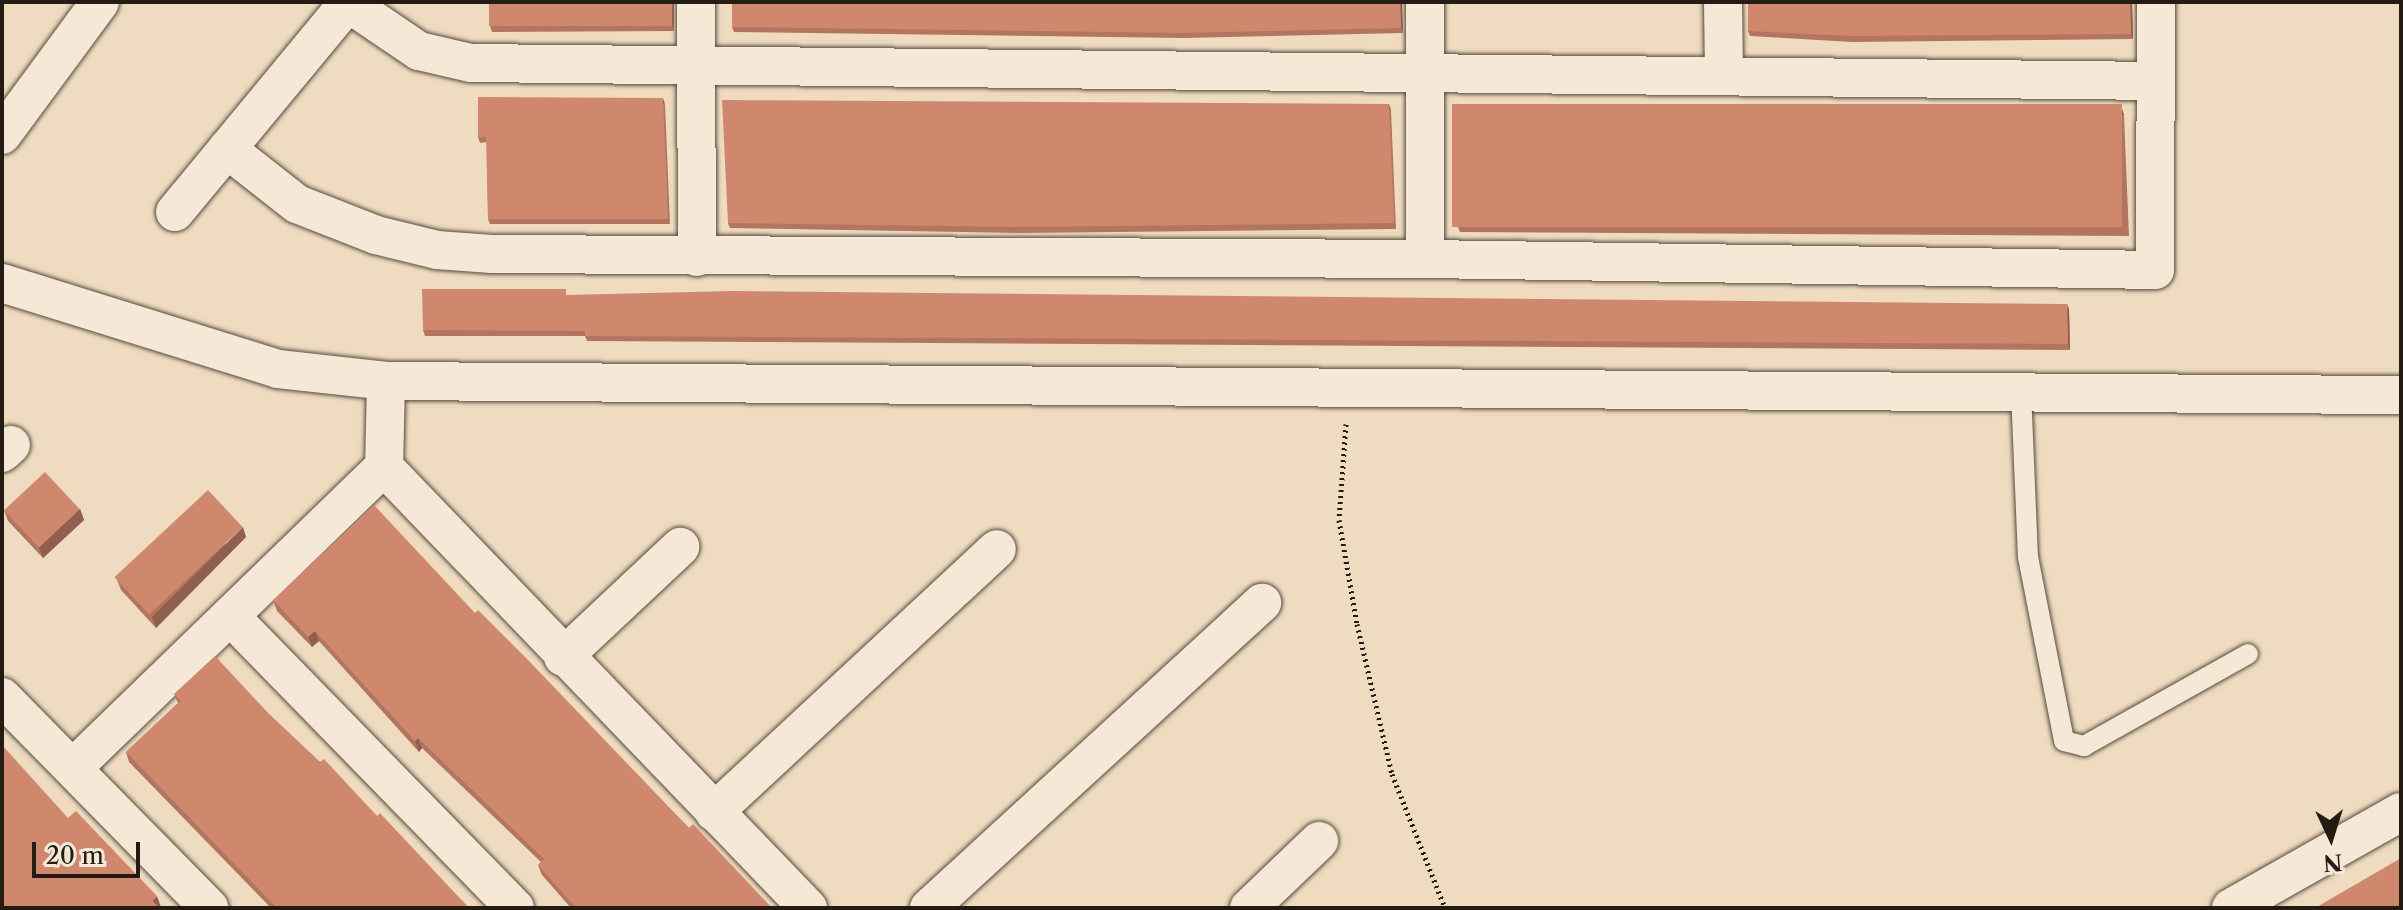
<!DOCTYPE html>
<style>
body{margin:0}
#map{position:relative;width:2403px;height:910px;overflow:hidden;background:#efdcc0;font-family:"Libre Caslon Text",serif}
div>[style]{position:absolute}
.path>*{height:5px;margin-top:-2.5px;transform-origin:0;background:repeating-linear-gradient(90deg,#241b13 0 2px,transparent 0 6px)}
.roads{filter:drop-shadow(0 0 2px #574b3e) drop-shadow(0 0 2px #574b3e)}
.service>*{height:20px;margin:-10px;padding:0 10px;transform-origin:10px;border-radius:10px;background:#f5e8d6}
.minor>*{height:38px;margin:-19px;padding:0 19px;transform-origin:19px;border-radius:19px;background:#f5e8d6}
.wall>*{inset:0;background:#b2755f}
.shaded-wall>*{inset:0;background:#915f4d;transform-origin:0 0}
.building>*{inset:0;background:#cf886e;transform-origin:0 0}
span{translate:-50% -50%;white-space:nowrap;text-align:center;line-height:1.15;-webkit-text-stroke:7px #f5e8d6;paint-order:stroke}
.frame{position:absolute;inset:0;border:4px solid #241b13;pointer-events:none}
.north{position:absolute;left:2291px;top:798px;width:80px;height:80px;-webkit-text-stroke:6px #f5e8d6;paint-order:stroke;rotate:176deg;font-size:22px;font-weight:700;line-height:32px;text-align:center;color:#241b13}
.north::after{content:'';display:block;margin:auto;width:28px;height:36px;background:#241b13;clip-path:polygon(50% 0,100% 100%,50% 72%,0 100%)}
.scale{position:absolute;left:32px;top:842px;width:108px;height:36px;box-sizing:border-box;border:4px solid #241b13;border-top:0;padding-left:10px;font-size:24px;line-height:28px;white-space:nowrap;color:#241b13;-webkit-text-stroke:6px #f5e8d6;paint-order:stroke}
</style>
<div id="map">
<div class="path">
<div style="left:1346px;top:424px;width:96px;rotate:94.2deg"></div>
<div style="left:1339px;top:520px;width:106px;rotate:80.2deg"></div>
<div style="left:1357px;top:624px;width:154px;rotate:76.9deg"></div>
<div style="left:1392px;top:774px;width:144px;rotate:68.4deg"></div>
</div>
<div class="roads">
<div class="service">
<div style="left:2021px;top:391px;width:166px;rotate:87.6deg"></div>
<div style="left:2028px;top:557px;width:187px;rotate:78.9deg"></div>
<div style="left:2064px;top:741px;width:21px;rotate:14deg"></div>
<div style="left:2084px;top:746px;width:188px;rotate:-29.3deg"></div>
</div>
<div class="minor">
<div style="left:696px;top:2px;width:255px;rotate:89.8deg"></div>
<div style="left:1425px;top:2px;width:257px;rotate:90deg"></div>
<div style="left:1723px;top:2px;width:73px;rotate:89.2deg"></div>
<div style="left:348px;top:3px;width:86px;rotate:34.1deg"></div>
<div style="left:419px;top:51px;width:53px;rotate:13deg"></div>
<div style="left:471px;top:63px;width:1685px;rotate:0.61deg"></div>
<div style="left:2px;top:135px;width:165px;rotate:-53.6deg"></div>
<div style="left:227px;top:149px;width:89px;rotate:38.2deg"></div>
<div style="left:297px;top:204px;width:85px;rotate:21.4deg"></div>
<div style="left:376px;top:235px;width:63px;rotate:13.8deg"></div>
<div style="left:437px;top:250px;width:55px;rotate:4.2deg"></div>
<div style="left:492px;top:254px;width:933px;rotate:0.31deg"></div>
<div style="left:1425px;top:259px;width:730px;rotate:0.86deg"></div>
<div style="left:2155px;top:270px;width:268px;rotate:-89.8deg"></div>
<div style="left:175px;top:212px;width:273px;rotate:-50.4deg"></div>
<div style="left:2px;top:283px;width:289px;rotate:17.3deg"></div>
<div style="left:278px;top:369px;width:109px;rotate:6.3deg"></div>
<div style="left:386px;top:381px;width:2015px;rotate:0.4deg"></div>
<div style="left:386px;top:381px;width:86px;rotate:91.3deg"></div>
<div style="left:384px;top:467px;width:612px;rotate:46.13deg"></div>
<div style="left:2px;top:453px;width:12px;rotate:-42deg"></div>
<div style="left:230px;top:616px;width:408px;rotate:45.7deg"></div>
<div style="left:563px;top:657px;width:161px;rotate:-43.2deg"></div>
<div style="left:2px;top:697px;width:296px;rotate:45.5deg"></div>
<div style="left:74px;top:767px;width:431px;rotate:-44.1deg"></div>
<div style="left:714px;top:812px;width:386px;rotate:-42.9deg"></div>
<div style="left:929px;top:908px;width:452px;rotate:-42.5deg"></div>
<div style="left:1249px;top:908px;width:97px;rotate:-43.7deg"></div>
<div style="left:2231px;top:908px;width:195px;rotate:-29.5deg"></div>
</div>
</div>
<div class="wall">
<div style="clip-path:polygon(489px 2px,674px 2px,674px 31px,492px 32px,490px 26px)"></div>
<div style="clip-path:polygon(1402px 2px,1403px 33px,1184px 38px,734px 32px,732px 27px)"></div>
<div style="clip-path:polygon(1748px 2px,2132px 2px,2133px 39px,1852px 42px,1750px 36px,1748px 31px)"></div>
<div style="clip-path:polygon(665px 104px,670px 224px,490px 224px,488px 219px,487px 142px,480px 143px,478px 137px)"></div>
<div style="clip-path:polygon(2122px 109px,2124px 115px,2129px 236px,1460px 232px,1458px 227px)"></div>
<div style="clip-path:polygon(1391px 110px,1396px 229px,1020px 233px,730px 228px,728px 223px)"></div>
<div style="clip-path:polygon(2069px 309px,2070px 350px,587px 341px,585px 336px,425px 336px,423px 330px)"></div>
<div style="clip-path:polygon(80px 509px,84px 520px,43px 558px,8px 521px,4px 510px)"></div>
<div style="clip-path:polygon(246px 537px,156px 628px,121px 590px,117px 580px)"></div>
<div style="clip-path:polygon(273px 600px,475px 613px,689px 828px,772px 908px,571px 908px,542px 875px,538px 865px,541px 862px,422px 748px,419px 752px,319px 641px,312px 647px,277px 611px)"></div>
<div style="clip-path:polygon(174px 694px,270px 715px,377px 816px,469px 908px,271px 908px,129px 762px,126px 752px,178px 703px)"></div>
</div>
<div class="shaded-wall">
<div style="clip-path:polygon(672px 2px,674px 2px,674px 31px,672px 25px)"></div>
<div style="clip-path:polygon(1400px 2px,1402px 2px,1403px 33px,1401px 28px)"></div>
<div style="clip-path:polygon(2130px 2px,2132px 2px,2133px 39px,2131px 34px)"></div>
<div style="left:663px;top:98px;width:6px;height:121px;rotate:72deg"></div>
<div style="left:1389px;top:104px;width:6px;height:119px;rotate:72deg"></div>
<div style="left:2122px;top:109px;width:6px;height:121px;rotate:72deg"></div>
<div style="clip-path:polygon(2067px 304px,2069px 309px,2070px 350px,2068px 344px)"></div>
<div style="clip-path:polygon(80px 509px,84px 520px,43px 558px,39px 548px)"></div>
<div style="clip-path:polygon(243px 527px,246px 537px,156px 628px,152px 617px)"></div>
<div style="clip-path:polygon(315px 631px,319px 641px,312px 647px,308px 637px)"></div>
<div style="clip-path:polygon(418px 738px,422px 748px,419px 752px,415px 741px)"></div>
<div style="clip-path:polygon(157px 896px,161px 907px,159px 908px,152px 901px)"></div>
</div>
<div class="building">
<div style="left:489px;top:2px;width:183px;height:24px"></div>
<div style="clip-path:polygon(732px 2px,1400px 2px,1401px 28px,1182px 33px,732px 27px)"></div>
<div style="clip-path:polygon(1748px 2px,2130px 2px,2131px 34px,1850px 36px,1748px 31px)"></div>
<div style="clip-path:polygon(478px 97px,663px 98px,668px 219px,488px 219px,486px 137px,478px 137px)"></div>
<div style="clip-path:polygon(722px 100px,1389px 104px,1394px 223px,1018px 227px,728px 223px)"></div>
<div style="left:1452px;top:104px;width:670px;height:123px"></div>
<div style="clip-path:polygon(422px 289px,566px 289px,566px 295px,731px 291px,2067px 304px,2068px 344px,585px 336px,585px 331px,423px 330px)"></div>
<div style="left:45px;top:472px;width:51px;height:56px;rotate:47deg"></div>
<div style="left:208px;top:490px;width:51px;height:128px;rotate:47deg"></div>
<div style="clip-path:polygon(374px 505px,475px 613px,478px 610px,529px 661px,689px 828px,693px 824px,772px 908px,576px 908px,538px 865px,544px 859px,418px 738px,415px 741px,315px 631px,308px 637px,273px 600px)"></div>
<div style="clip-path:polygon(215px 656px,270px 715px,320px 762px,324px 759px,377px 816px,380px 813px,469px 908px,277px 908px,126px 752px,181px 701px,174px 694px)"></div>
<div style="clip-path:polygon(2px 745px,68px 818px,76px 811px,157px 896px,152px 901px,159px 908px,2px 908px)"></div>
<div style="clip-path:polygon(2401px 858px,2401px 908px,2315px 908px)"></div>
</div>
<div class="frame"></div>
<div class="north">N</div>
<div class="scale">20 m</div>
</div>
